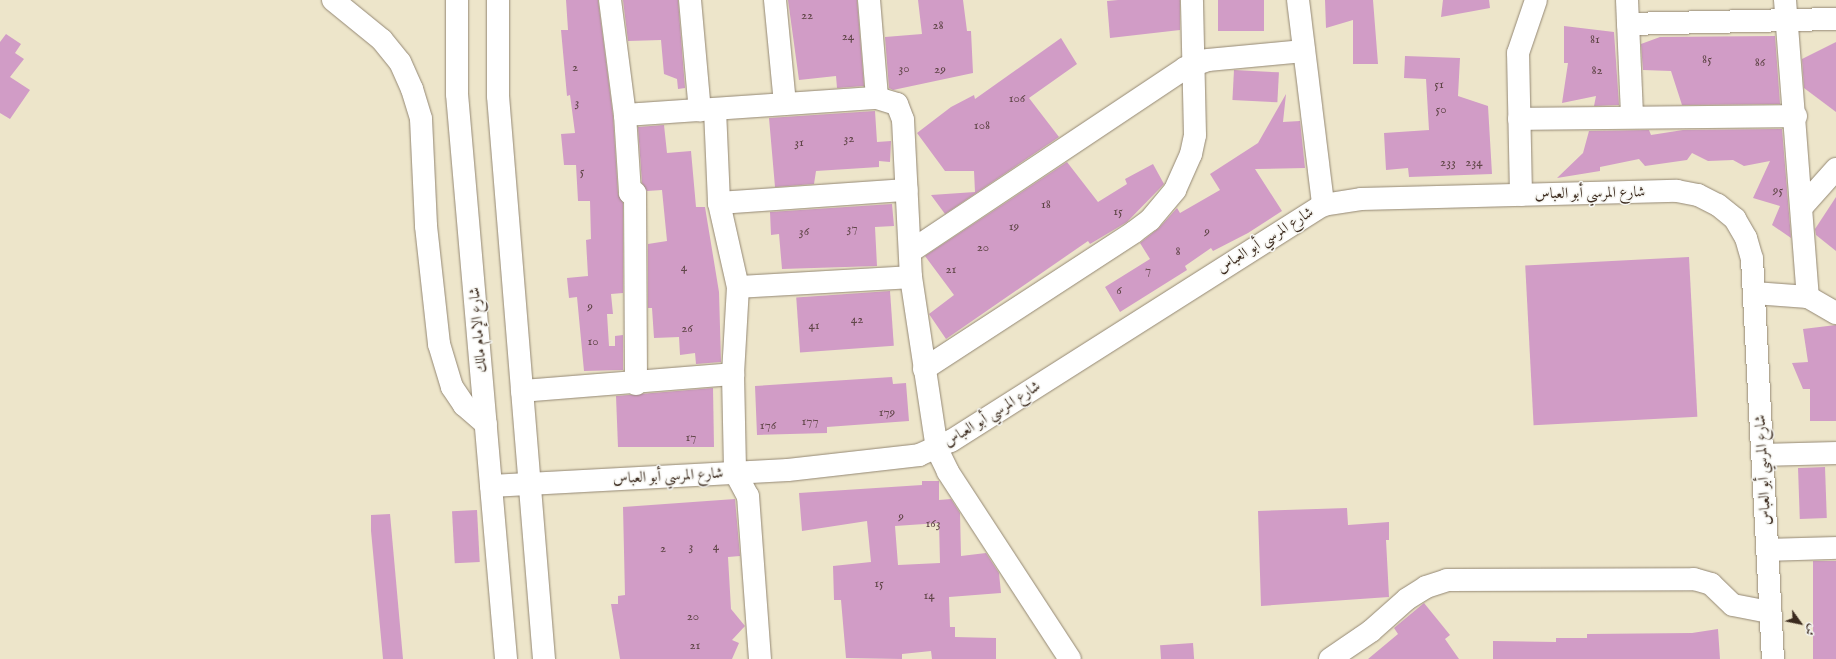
<!DOCTYPE html>
<meta charset="utf-8">
<style>
body{margin:0}
#map{position:relative;width:1836px;height:659px;overflow:hidden;background:#ede5ca;font-family:"IM FELL English",Amiri,serif}
div>[style]{position:absolute}
.building>*{inset:0;background:#d19cc6;transform-origin:0 0}
.roads{filter:drop-shadow(0 0 1px #948874) drop-shadow(0 0 1px #948874)}
.minor>*{height:22px;margin:-11px;padding:0 11px;transform-origin:11px;border-radius:11px;background:#fff}
.tertiary>*{height:22px;margin:-11px;padding:0 11px;transform-origin:11px;border-radius:11px;background:#fff}
span{translate:-50% -50%;white-space:nowrap;text-align:center;line-height:1.15;-webkit-text-stroke:3px #f6f6f2;paint-order:stroke}
.number-label{font-size:13px;color:#604648}
.number-label span{-webkit-text-stroke-width:0}
.street-label{font-size:15px;color:#3b2a1e}
.north{position:absolute;left:1780px;top:603px;width:40px;height:40px;-webkit-text-stroke:3px #f6f6f2;paint-order:stroke;rotate:123deg;font-size:11px;font-weight:700;line-height:16px;text-align:center;color:#3b2a1e}
.north::after{content:'';display:block;margin:auto;width:14px;height:18px;background:#3b2a1e;clip-path:polygon(50% 0,100% 100%,50% 72%,0 100%)}
</style>
<div id="map">
<div class="building">
<div style="clip-path:polygon(566px 0,598px 0,613px 116px,618px 194px,623px 203px,623px 293px,611px 294px,613px 314px,607px 314px,609px 346px,615px 346px,615px 336px,623px 335px,623px 370px,584px 371px,577px 297px,569px 298px,567px 278px,588px 276px,586px 240px,591px 239px,590px 201px,578px 201px,576px 165px,564px 165px,561px 134px,575px 133px,570px 95px,567px 96px,561px 30px,568px 30px)"></div>
<div style="clip-path:polygon(623px 0,678px 0,685px 88px,678px 89px,677px 79px,664px 74px,661px 40px,628px 41px)"></div>
<div style="clip-path:polygon(788px 0,857px 0,864px 86px,837px 88px,836px 76px,799px 80px)"></div>
<div style="clip-path:polygon(918px 0,963px 0,967px 31px,971px 31px,973px 73px,893px 90px,889px 88px,885px 37px,922px 34px)"></div>
<div style="clip-path:polygon(1118px 0,1180px 0,1180px 30px,1110px 38px,1107px 1px)"></div>
<div style="left:1218px;top:0;width:46px;height:31px"></div>
<div style="clip-path:polygon(1325px 0,1373px 0,1378px 64px,1353px 64px,1353px 20px,1326px 28px)"></div>
<div style="clip-path:polygon(1443px 0,1489px 0,1490px 8px,1441px 17px)"></div>
<div style="clip-path:polygon(1564px 26px,1614px 32px,1619px 105px,1594px 106px,1596px 96px,1562px 103px,1568px 63px,1564px 63px)"></div>
<div style="clip-path:polygon(6px 34px,21px 44px,15px 53px,24px 59px,10px 77px,30px 90px,10px 119px,0 113px,0 42px)"></div>
<div style="clip-path:polygon(1775px 36px,1780px 104px,1682px 105px,1671px 71px,1643px 70px,1641px 44px,1660px 37px)"></div>
<div style="clip-path:polygon(1061px 38px,1077px 64px,1029px 98px,1059px 137px,945px 214px,931px 195px,975px 192px,974px 171px,945px 171px,917px 133px,951px 107px,974px 95px,975px 99px)"></div>
<div style="clip-path:polygon(1836px 42px,1836px 112px,1804px 88px,1802px 59px)"></div>
<div style="clip-path:polygon(1405px 56px,1460px 58px,1458px 96px,1488px 106px,1492px 174px,1409px 177px,1408px 168px,1386px 170px,1384px 133px,1429px 130px,1426px 79px,1404px 78px)"></div>
<div style="left:1234px;top:70px;width:45px;height:30px;rotate:3deg"></div>
<div style="clip-path:polygon(1286px 94px,1283px 122px,1300px 121px,1305px 168px,1255px 169px,1282px 211px,1248px 233px,1213px 251px,1211px 248px,1185px 266px,1187px 270px,1120px 312px,1105px 287px,1150px 259px,1140px 243px,1159px 228px,1177px 208px,1180px 213px,1220px 190px,1210px 174px,1258px 143px)"></div>
<div style="clip-path:polygon(875px 111px,877px 142px,891px 141px,890px 162px,879px 161px,879px 167px,816px 171px,814px 184px,775px 187px,769px 118px)"></div>
<div style="clip-path:polygon(664px 125px,667px 153px,691px 151px,696px 207px,705px 207px,719px 292px,721px 362px,696px 364px,695px 353px,680px 355px,679px 337px,654px 338px,652px 308px,648px 308px,648px 244px,667px 241px,662px 190px,647px 191px,642px 183px,638px 127px)"></div>
<div style="clip-path:polygon(1782px 129px,1791px 238px,1772px 225px,1780px 206px,1753px 198px,1770px 161px,1744px 166px,1733px 160px,1708px 161px,1692px 153px,1687px 160px,1645px 166px,1639px 159px,1600px 167px,1600px 171px,1557px 178px,1583px 153px,1589px 131px,1649px 130px,1651px 135px,1683px 130px)"></div>
<div style="clip-path:polygon(1067px 162px,1098px 202px,1127px 184px,1125px 179px,1153px 164px,1164px 184px,1127px 222px,1090px 244px,1088px 241px,946px 339px,929px 314px,954px 295px,925px 256px)"></div>
<div style="clip-path:polygon(1836px 197px,1836px 251px,1816px 235px,1815px 229px)"></div>
<div style="clip-path:polygon(892px 204px,894px 226px,875px 227px,877px 266px,782px 269px,779px 234px,771px 235px,770px 212px)"></div>
<div style="left:1689px;top:257px;width:160px;height:164px;rotate:87deg"></div>
<div style="left:890px;top:291px;width:55px;height:94px;rotate:86deg"></div>
<div style="clip-path:polygon(1836px 325px,1836px 421px,1810px 421px,1810px 389px,1803px 389px,1792px 363px,1808px 362px,1803px 329px)"></div>
<div style="clip-path:polygon(892px 377px,893px 384px,906px 383px,909px 421px,827px 427px,827px 433px,757px 435px,755px 386px)"></div>
<div style="clip-path:polygon(713px 388px,714px 447px,618px 447px,616px 396px)"></div>
<div style="left:1825px;top:467px;width:51px;height:27px;rotate:88deg"></div>
<div style="clip-path:polygon(evenodd,922px 481px,939px 481px,939px 500px,951px 499px,960px 513px,961px 556px,986px 553px,999px 573px,1001px 593px,949px 597px,950px 627px,955px 627px,955px 637px,996px 638px,996px 659px,932px 659px,931px 651px,902px 654px,902px 659px,846px 658px,841px 600px,834px 600px,833px 566px,871px 562px,867px 521px,802px 531px,799px 493px,922px 485px,922px 481px,939px 523px,940px 563px,898px 565px,895px 526px,939px 523px)"></div>
<div style="clip-path:polygon(735px 499px,740px 556px,728px 557px,731px 609px,745px 626px,732px 640px,739px 643px,732px 659px,620px 659px,611px 604px,618px 604px,618px 596px,625px 595px,623px 507px)"></div>
<div style="clip-path:polygon(1347px 508px,1348px 525px,1389px 522px,1389px 540px,1386px 540px,1389px 597px,1261px 606px,1258px 511px)"></div>
<div style="left:477px;top:510px;width:52px;height:25px;rotate:87deg"></div>
<div style="clip-path:polygon(390px 514px,403px 659px,383px 659px,371px 531px,371px 515px)"></div>
<div style="left:1813px;top:561px;width:23px;height:98px"></div>
<div style="clip-path:polygon(1424px 603px,1450px 635px,1445px 639px,1459px 659px,1368px 659px,1398px 634px,1394px 628px)"></div>
<div style="clip-path:polygon(1718px 629px,1720px 659px,1493px 659px,1493px 641px,1556px 642px,1556px 638px,1587px 638px,1587px 634px,1692px 633px)"></div>
<div style="left:1193px;top:643px;width:16px;height:33px;rotate:86deg"></div>
</div>
<div class="roads">
<div class="minor">
<div style="left:333px;top:0;width:63px;rotate:39.2deg"></div>
<div style="left:382px;top:40px;width:28px;rotate:51deg"></div>
<div style="left:400px;top:62px;width:30px;rotate:66deg"></div>
<div style="left:412px;top:89px;width:31px;rotate:73deg"></div>
<div style="left:421px;top:119px;width:107px;rotate:87.3deg"></div>
<div style="left:426px;top:226px;width:119px;rotate:83.7deg"></div>
<div style="left:439px;top:344px;width:45px;rotate:73.2deg"></div>
<div style="left:452px;top:387px;width:22px;rotate:56deg"></div>
<div style="left:464px;top:405px;width:29px;rotate:41deg"></div>
<div style="left:610px;top:0;width:116px;rotate:82.6deg"></div>
<div style="left:625px;top:115px;width:78px;rotate:86.3deg"></div>
<div style="left:630px;top:193px;width:5px"></div>
<div style="left:635px;top:193px;width:191px;rotate:89.7deg"></div>
<div style="left:690px;top:0;width:111px;rotate:84.9deg"></div>
<div style="left:775px;top:0;width:104px;rotate:84.5deg"></div>
<div style="left:869px;top:0;width:98px;rotate:85.3deg"></div>
<div style="left:1298px;top:0;width:207px;rotate:83deg"></div>
<div style="left:1627px;top:0;width:116px;rotate:87.5deg"></div>
<div style="left:1785px;top:0;width:298px;rotate:85.6deg"></div>
<div style="left:1628px;top:24px;width:208px;rotate:-1.4deg"></div>
<div style="left:715px;top:110px;width:93px;rotate:87.5deg"></div>
<div style="left:719px;top:203px;width:86px;rotate:77.3deg"></div>
<div style="left:738px;top:287px;width:87px;rotate:93.3deg"></div>
<div style="left:733px;top:374px;width:98px;rotate:88.8deg"></div>
<div style="left:735px;top:472px;width:27px;rotate:62deg"></div>
<div style="left:748px;top:496px;width:163px;rotate:85.8deg"></div>
<div style="left:625px;top:115px;width:253px;rotate:-3.9deg"></div>
<div style="left:877px;top:98px;width:21px;rotate:17deg"></div>
<div style="left:897px;top:104px;width:17px;rotate:69deg"></div>
<div style="left:903px;top:120px;width:157px;rotate:87.1deg"></div>
<div style="left:911px;top:277px;width:174px;rotate:81.4deg"></div>
<div style="left:937px;top:449px;width:25px;rotate:64deg"></div>
<div style="left:948px;top:472px;width:223px;rotate:56.9deg"></div>
<div style="left:1519px;top:119px;width:277px;rotate:-0.6deg"></div>
<div style="left:1521px;top:195px;width:142px;rotate:-91.2deg"></div>
<div style="left:1518px;top:53px;width:56px;rotate:-71.2deg"></div>
<div style="left:719px;top:203px;width:188px;rotate:-4deg"></div>
<div style="left:1802px;top:207px;width:51px;rotate:-48.2deg"></div>
<div style="left:911px;top:251px;width:329px;rotate:-33.7deg"></div>
<div style="left:1185px;top:68px;width:24px;rotate:-19deg"></div>
<div style="left:1208px;top:60px;width:96px;rotate:-5.4deg"></div>
<div style="left:738px;top:287px;width:173px;rotate:-3.3deg"></div>
<div style="left:1754px;top:293px;width:54px;rotate:4.2deg"></div>
<div style="left:1808px;top:297px;width:32px;rotate:30deg"></div>
<div style="left:924px;top:369px;width:251px;rotate:-33.1deg"></div>
<div style="left:1134px;top:232px;width:20px;rotate:-37deg"></div>
<div style="left:1150px;top:220px;width:39px;rotate:-50deg"></div>
<div style="left:1175px;top:190px;width:39px;rotate:-66deg"></div>
<div style="left:1191px;top:154px;width:19px;rotate:-78deg"></div>
<div style="left:1195px;top:135px;width:135px;rotate:-91.3deg"></div>
<div style="left:522px;top:391px;width:212px;rotate:-4.6deg"></div>
<div style="left:1762px;top:455px;width:74px;rotate:-1.5deg"></div>
<div style="left:491px;top:486px;width:297px;rotate:-3.1deg"></div>
<div style="left:788px;top:470px;width:132px;rotate:-6.5deg"></div>
<div style="left:919px;top:455px;width:35px;rotate:-24deg"></div>
<div style="left:951px;top:441px;width:441px;rotate:-32.4deg"></div>
<div style="left:1323px;top:205px;width:38px;rotate:-9deg"></div>
<div style="left:1361px;top:199px;width:316px;rotate:-1.5deg"></div>
<div style="left:1677px;top:191px;width:21px;rotate:11deg"></div>
<div style="left:1698px;top:195px;width:22px;rotate:27deg"></div>
<div style="left:1718px;top:205px;width:22px;rotate:39deg"></div>
<div style="left:1735px;top:219px;width:22px;rotate:60deg"></div>
<div style="left:1746px;top:238px;width:22px;rotate:74deg"></div>
<div style="left:1752px;top:259px;width:401px;rotate:87deg"></div>
<div style="left:1767px;top:550px;width:69px;rotate:-1.7deg"></div>
<div style="left:1330px;top:659px;width:50px;rotate:-34.3deg"></div>
<div style="left:1371px;top:631px;width:48px;rotate:-41.6deg"></div>
<div style="left:1407px;top:599px;width:22px;rotate:-32deg"></div>
<div style="left:1426px;top:587px;width:22px;rotate:-18deg"></div>
<div style="left:1447px;top:580px;width:247px;rotate:-0.2deg"></div>
<div style="left:1694px;top:579px;width:18px;rotate:16deg"></div>
<div style="left:1711px;top:584px;width:30px;rotate:44deg"></div>
<div style="left:1733px;top:605px;width:38px;rotate:11deg"></div>
</div>
<div class="tertiary">
<div style="left:457px;top:0;width:94px;rotate:90deg"></div>
<div style="left:457px;top:94px;width:567px;rotate:85.04deg"></div>
<div style="left:498px;top:0;width:96px;rotate:90deg"></div>
<div style="left:498px;top:96px;width:565px;rotate:85.33deg"></div>
</div>
</div>
<div class="number-label">
<span style="left:807px;top:16px">22</span>
<span style="left:938px;top:26px">28</span>
<span style="left:848px;top:37px">24</span>
<span style="left:1595px;top:40px">81</span>
<span style="left:1707px;top:60px">85</span>
<span style="left:1760px;top:63px">86</span>
<span style="left:575px;top:68px">2</span>
<span style="left:904px;top:69px">30</span>
<span style="left:940px;top:70px">29</span>
<span style="left:1597px;top:71px">82</span>
<span style="left:1439px;top:85px">51</span>
<span style="left:1017px;top:99px">106</span>
<span style="left:577px;top:103px">3</span>
<span style="left:1441px;top:110px">50</span>
<span style="left:982px;top:126px">108</span>
<span style="left:849px;top:139px">32</span>
<span style="left:799px;top:143px">31</span>
<span style="left:1448px;top:163px">233</span>
<span style="left:1474px;top:163px">234</span>
<span style="left:582px;top:172px">5</span>
<span style="left:1778px;top:191px">95</span>
<span style="left:1046px;top:205px">18</span>
<span style="left:1118px;top:212px">15</span>
<span style="left:1014px;top:227px">19</span>
<span style="left:852px;top:229px">37</span>
<span style="left:804px;top:232px">36</span>
<span style="left:1207px;top:232px">9</span>
<span style="left:983px;top:248px">20</span>
<span style="left:1178px;top:252px">8</span>
<span style="left:684px;top:268px">4</span>
<span style="left:951px;top:270px">21</span>
<span style="left:1148px;top:271px">7</span>
<span style="left:1119px;top:291px">6</span>
<span style="left:590px;top:307px">9</span>
<span style="left:857px;top:320px">42</span>
<span style="left:814px;top:326px">41</span>
<span style="left:687px;top:329px">26</span>
<span style="left:593px;top:342px">10</span>
<span style="left:887px;top:413px">179</span>
<span style="left:810px;top:422px">177</span>
<span style="left:768px;top:426px">176</span>
<span style="left:691px;top:438px">17</span>
<span style="left:901px;top:517px">9</span>
<span style="left:933px;top:524px">163</span>
<span style="left:691px;top:547px">3</span>
<span style="left:716px;top:547px">4</span>
<span style="left:663px;top:549px">2</span>
<span style="left:879px;top:584px">15</span>
<span style="left:929px;top:596px">14</span>
<span style="left:693px;top:617px">20</span>
<span style="left:695px;top:646px">21</span>
</div>
<div class="street-label">
<span style="left:1590px;top:193px;rotate:-1deg">شارع المرسي أبو العباس</span>
<span style="left:1265px;top:240px;rotate:-32deg">شارع المرسي أبو العباس</span>
<span style="left:478px;top:330px;rotate:-95deg">شارع الإمام مالك</span>
<span style="left:992px;top:414px;rotate:-32deg">شارع المرسي أبو العباس</span>
<span style="left:1763px;top:470px;rotate:-93deg">شارع المرسي أبو العباس</span>
<span style="left:668px;top:476px;rotate:-3deg">شارع المرسي أبو العباس</span>
</div>
<div class="north">ش</div>
</div>
